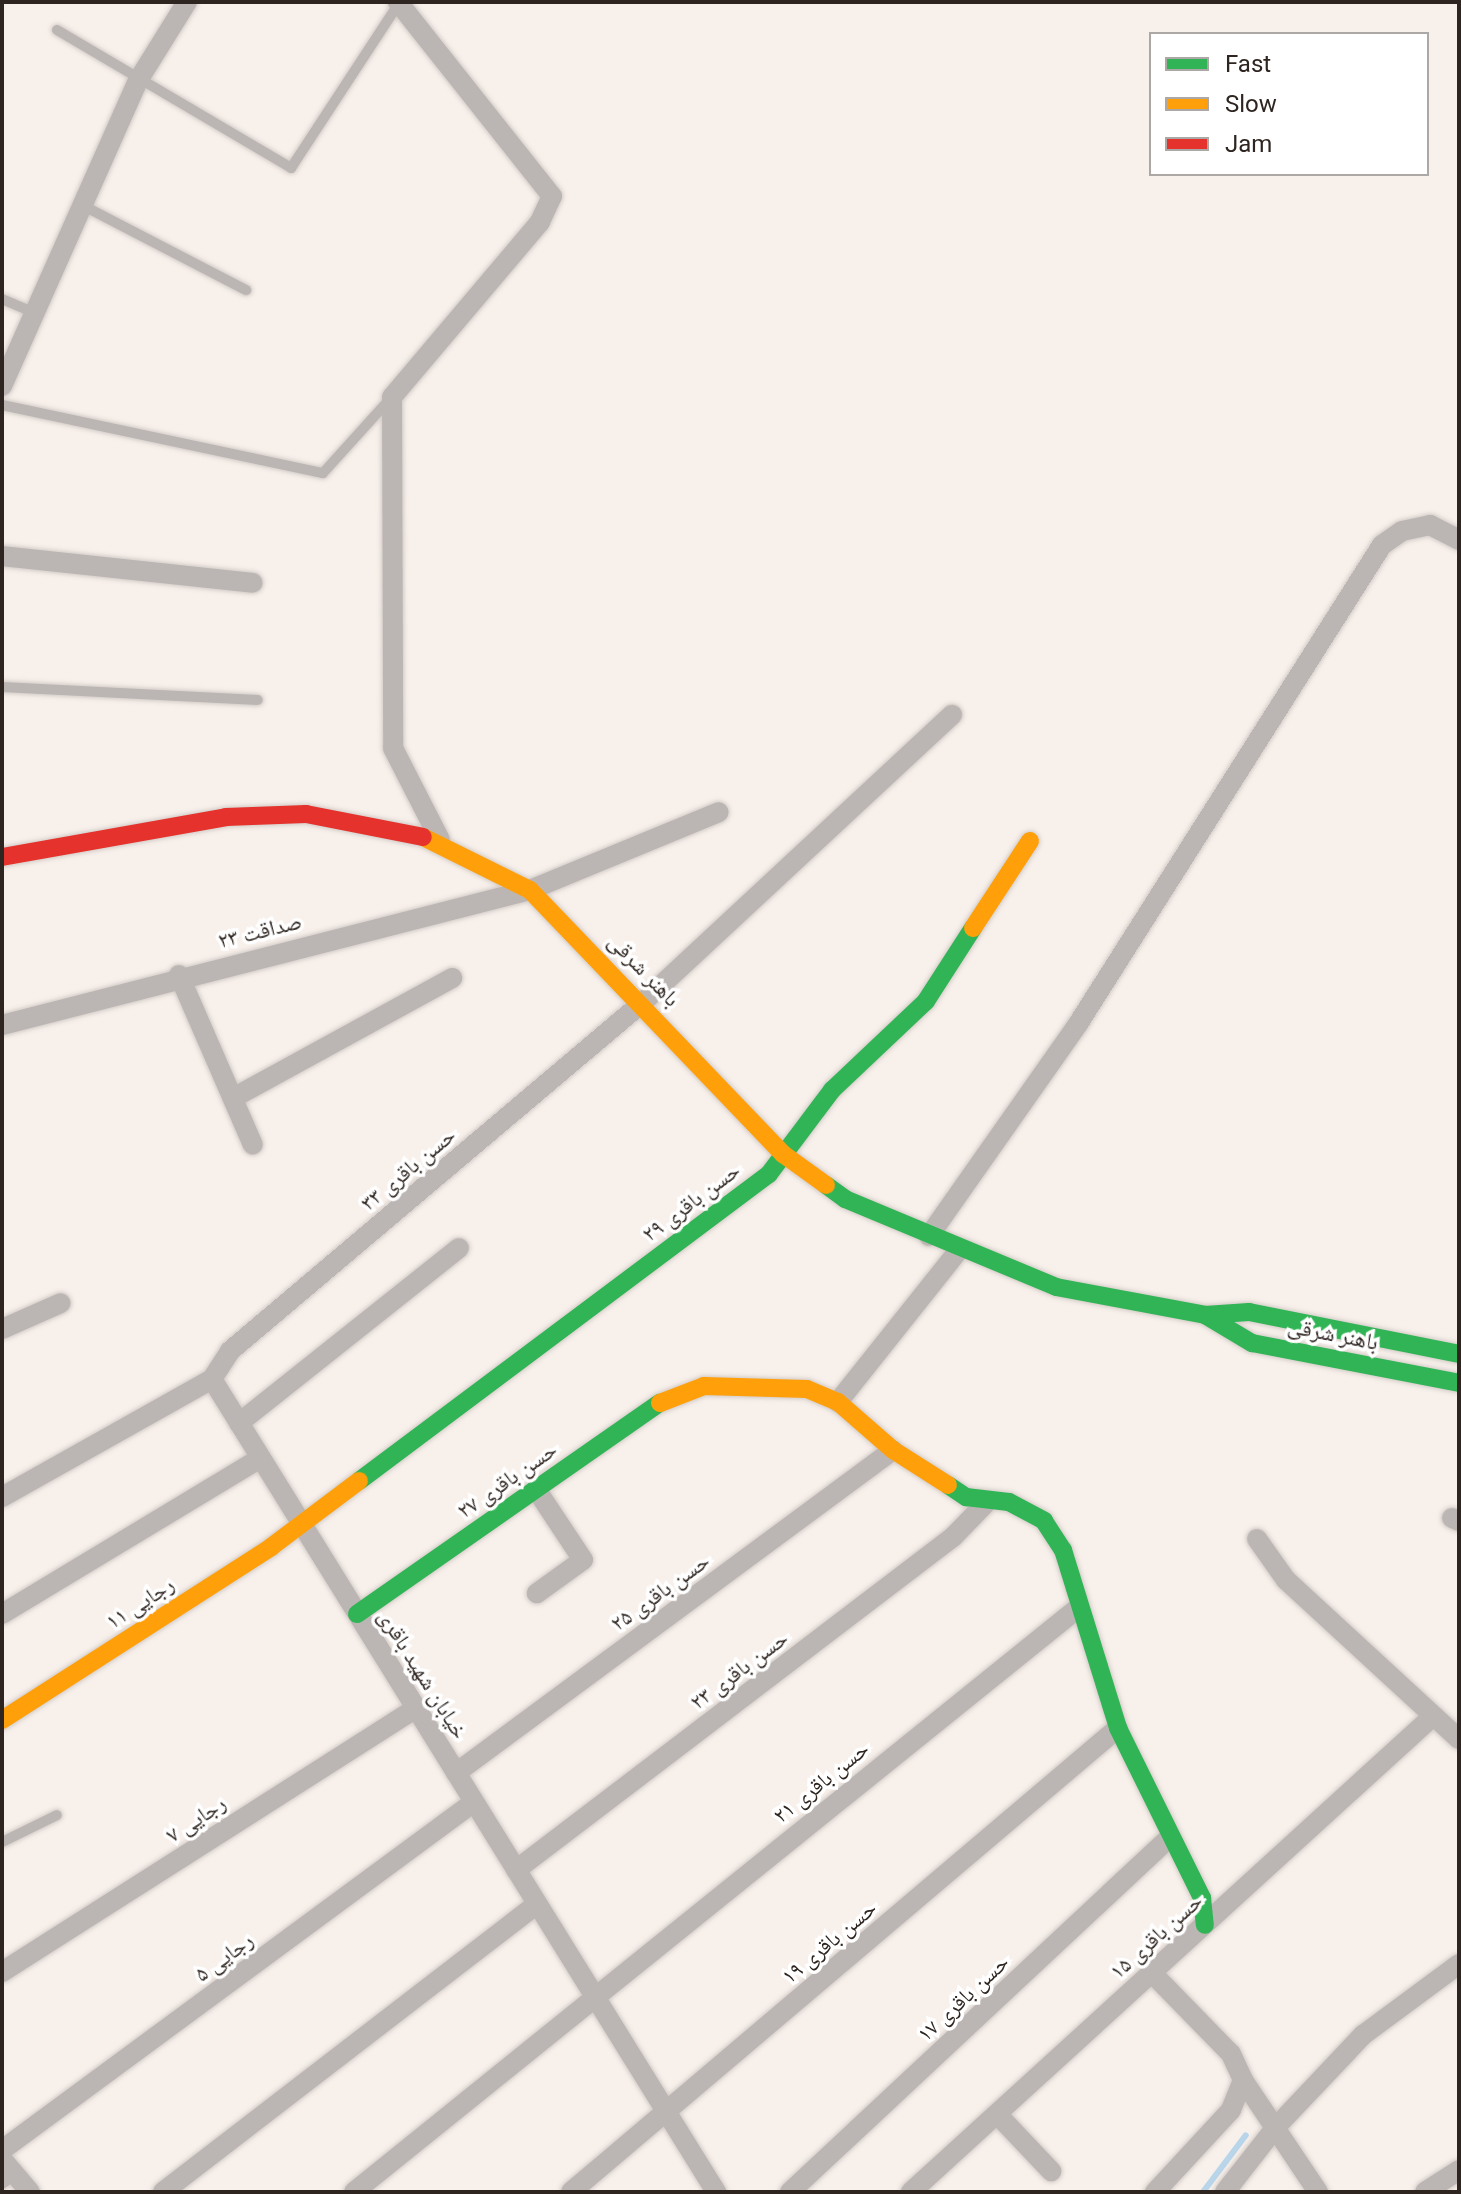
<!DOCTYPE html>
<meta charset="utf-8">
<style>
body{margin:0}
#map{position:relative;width:1461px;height:2194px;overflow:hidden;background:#f8f0eb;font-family:Roboto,"Noto Naskh Arabic",sans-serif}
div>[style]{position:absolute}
.stream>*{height:6px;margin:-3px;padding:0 3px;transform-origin:3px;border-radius:3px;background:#b9d5ea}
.roads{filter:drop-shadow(0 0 2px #d3ccc7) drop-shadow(0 0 2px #d3ccc7)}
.lane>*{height:10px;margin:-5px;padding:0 5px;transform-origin:5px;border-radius:5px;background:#bbb6b4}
.street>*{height:20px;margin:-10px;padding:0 10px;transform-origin:10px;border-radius:10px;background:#bbb6b4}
.fast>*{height:18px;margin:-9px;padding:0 9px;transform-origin:9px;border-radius:9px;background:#30b455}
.slow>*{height:18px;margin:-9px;padding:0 9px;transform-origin:9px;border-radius:9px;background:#ff9f0a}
.jam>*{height:18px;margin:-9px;padding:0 9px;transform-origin:9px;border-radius:9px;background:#e5322d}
span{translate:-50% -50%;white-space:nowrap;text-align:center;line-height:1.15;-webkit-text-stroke:7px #fff;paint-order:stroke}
.street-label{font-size:22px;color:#2e2520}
.frame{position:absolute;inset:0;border:4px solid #2e2520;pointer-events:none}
.legend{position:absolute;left:1149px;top:32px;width:280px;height:144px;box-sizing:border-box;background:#fff;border:2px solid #aba8a6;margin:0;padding:10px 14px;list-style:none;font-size:24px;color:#2e2520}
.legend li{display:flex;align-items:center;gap:16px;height:40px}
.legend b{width:40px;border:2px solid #aba8a6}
</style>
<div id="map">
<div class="stream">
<div style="left:1203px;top:2192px;width:71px;rotate:-53deg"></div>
</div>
<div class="roads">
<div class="lane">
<div style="left:57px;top:30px;width:272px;rotate:30.5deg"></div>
<div style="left:291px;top:168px;width:197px;rotate:-56.8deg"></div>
<div style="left:82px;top:205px;width:185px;rotate:27.4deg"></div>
<div style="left:2px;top:299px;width:33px;rotate:23deg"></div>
<div style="left:2px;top:405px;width:328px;rotate:12deg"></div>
<div style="left:323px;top:473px;width:98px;rotate:-47.9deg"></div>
<div style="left:2px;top:687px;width:256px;rotate:2.9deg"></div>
<div style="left:2px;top:1842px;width:61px;rotate:-26.1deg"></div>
<div style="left:2px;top:2184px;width:16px;rotate:-35deg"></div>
</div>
<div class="street">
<div style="left:398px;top:2px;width:248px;rotate:51.6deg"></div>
<div style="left:552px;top:196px;width:29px;rotate:115deg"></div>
<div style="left:540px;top:222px;width:229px;rotate:130.2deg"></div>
<div style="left:392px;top:397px;width:351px;rotate:89.8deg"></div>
<div style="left:393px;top:748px;width:103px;rotate:62.9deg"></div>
<div style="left:2px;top:386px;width:336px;rotate:-66deg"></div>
<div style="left:139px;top:79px;width:91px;rotate:-58.1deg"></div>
<div style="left:2px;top:556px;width:252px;rotate:6.1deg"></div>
<div style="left:179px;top:975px;width:185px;rotate:66.5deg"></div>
<div style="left:2px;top:1025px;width:545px;rotate:-14.34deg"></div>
<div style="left:530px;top:890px;width:204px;rotate:-22.4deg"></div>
<div style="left:233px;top:1098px;width:250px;rotate:-28.7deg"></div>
<div style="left:929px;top:1236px;width:259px;rotate:-54.9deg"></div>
<div style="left:1078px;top:1024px;width:567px;rotate:-57.6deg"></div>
<div style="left:1382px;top:545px;width:24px;rotate:-35deg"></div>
<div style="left:1402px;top:531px;width:29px;rotate:-12deg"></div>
<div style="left:1430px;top:525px;width:33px;rotate:27deg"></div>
<div style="left:2px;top:1329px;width:64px;rotate:-23.8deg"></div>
<div style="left:212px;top:1379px;width:33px;rotate:-57deg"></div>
<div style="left:230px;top:1351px;width:541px;rotate:-40.2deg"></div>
<div style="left:643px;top:1002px;width:422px;rotate:-42.9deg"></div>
<div style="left:212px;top:1379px;width:957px;rotate:58.2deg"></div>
<div style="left:838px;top:1402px;width:193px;rotate:-51.5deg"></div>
<div style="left:239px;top:1423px;width:281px;rotate:-38.5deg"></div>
<div style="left:536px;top:1489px;width:85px;rotate:56.5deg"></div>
<div style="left:583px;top:1560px;width:57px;rotate:144.3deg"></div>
<div style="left:2px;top:1497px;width:241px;rotate:-29.3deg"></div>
<div style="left:1452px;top:1518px;width:8px;rotate:23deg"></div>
<div style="left:1257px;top:1539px;width:50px;rotate:54.7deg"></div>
<div style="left:1286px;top:1580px;width:235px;rotate:42.6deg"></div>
<div style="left:2px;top:1614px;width:302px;rotate:-31.1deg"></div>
<div style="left:456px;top:1773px;width:543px;rotate:-36.47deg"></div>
<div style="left:516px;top:1870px;width:549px;rotate:-37.31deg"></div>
<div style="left:953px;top:1537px;width:47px;rotate:-45.9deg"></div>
<div style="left:2px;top:1972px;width:491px;rotate:-32.5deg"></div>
<div style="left:1152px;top:1973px;width:113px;rotate:45.7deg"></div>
<div style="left:1231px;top:2054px;width:29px;rotate:65deg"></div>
<div style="left:1243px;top:2080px;width:32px;rotate:112deg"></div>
<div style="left:1231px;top:2110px;width:112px;rotate:132.8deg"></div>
<div style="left:1243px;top:2080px;width:135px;rotate:56.2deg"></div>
<div style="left:997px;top:2114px;width:79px;rotate:46.5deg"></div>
<div style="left:2px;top:2150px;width:586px;rotate:-36.4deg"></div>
<div style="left:2px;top:2159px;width:43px;rotate:49.7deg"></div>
<div style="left:163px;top:2192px;width:472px;rotate:-37.6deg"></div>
<div style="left:354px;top:2192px;width:930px;rotate:-38.89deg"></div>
<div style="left:571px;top:2192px;width:717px;rotate:-40.31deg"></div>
<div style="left:790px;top:2192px;width:519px;rotate:-43.05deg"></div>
<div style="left:911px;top:2192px;width:706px;rotate:-42.36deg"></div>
<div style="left:1225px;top:2192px;width:83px;rotate:-51.9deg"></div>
<div style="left:1276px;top:2127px;width:127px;rotate:-46.6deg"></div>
<div style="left:1363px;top:2035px;width:119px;rotate:-36.5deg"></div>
<div style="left:1425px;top:2192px;width:40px;rotate:-32.9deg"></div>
</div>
<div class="fast">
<div style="left:826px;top:1185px;width:24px;rotate:36deg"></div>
<div style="left:845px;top:1199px;width:229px;rotate:22.6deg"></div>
<div style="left:1056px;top:1287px;width:152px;rotate:10.6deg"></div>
<div style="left:1205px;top:1315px;width:44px;rotate:-3.9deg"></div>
<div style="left:1249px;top:1312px;width:214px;rotate:11.3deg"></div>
<div style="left:1205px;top:1315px;width:55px;rotate:30.8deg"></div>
<div style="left:1252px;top:1343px;width:211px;rotate:10.9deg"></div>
<div style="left:359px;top:1481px;width:512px;rotate:-36.83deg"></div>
<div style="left:769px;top:1174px;width:105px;rotate:-53.1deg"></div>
<div style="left:832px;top:1090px;width:129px;rotate:-43.4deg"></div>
<div style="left:926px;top:1001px;width:87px;rotate:-57.2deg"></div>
<div style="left:948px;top:1485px;width:22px;rotate:34deg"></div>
<div style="left:966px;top:1497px;width:43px;rotate:6.6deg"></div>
<div style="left:1009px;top:1502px;width:40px;rotate:28deg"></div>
<div style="left:1044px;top:1521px;width:35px;rotate:57deg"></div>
<div style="left:1063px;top:1550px;width:186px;rotate:72.8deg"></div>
<div style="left:1118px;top:1728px;width:190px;rotate:63.7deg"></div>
<div style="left:1202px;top:1898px;width:27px;rotate:84deg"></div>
<div style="left:357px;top:1614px;width:369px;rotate:-34.9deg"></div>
</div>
<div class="slow">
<div style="left:423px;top:837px;width:119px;rotate:26.4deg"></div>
<div style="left:530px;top:890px;width:366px;rotate:46.2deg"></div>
<div style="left:783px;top:1154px;width:53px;rotate:35.8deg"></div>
<div style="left:973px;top:928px;width:104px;rotate:-56.8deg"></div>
<div style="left:660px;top:1403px;width:47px;rotate:-21.1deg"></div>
<div style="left:704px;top:1386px;width:103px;rotate:1.7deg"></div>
<div style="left:807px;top:1389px;width:34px;rotate:23deg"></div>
<div style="left:838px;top:1402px;width:73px;rotate:41.1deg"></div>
<div style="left:893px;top:1450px;width:65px;rotate:32.5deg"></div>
<div style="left:2px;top:1720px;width:320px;rotate:-32.7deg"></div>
<div style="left:271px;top:1547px;width:110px;rotate:-36.9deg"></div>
</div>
<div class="jam">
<div style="left:2px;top:857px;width:228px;rotate:-10.1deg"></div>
<div style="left:226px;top:817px;width:80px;rotate:-2.1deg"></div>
<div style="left:306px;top:814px;width:119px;rotate:11.1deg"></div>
</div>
</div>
<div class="street-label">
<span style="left:260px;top:931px;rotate:-14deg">صداقت ۲۳</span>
<span style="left:644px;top:970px;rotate:46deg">باهنر شرقی</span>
<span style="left:408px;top:1169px;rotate:-40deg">حسن باقری ۳۳</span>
<span style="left:691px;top:1202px;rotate:-37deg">حسن باقری ۲۹</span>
<span style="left:1333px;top:1334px;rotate:11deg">باهنر شرقی</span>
<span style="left:507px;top:1480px;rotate:-35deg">حسن باقری ۲۷</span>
<span style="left:660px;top:1592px;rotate:-36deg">حسن باقری ۲۵</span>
<span style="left:140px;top:1603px;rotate:-33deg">رجایی ۱۱</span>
<span style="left:739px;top:1670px;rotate:-37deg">حسن باقری ۲۳</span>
<span style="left:423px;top:1674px;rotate:58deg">خیابان شهید باقری</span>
<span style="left:821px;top:1782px;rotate:-39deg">حسن باقری ۲۱</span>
<span style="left:196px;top:1819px;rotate:-33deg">رجایی ۷</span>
<span style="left:1156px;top:1936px;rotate:-42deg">حسن باقری ۱۵</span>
<span style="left:829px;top:1942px;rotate:-40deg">حسن باقری ۱۹</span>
<span style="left:224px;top:1957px;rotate:-36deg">رجایی ۵</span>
<span style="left:963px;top:1998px;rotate:-43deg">حسن باقری ۱۷</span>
</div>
<div class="frame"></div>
<ul class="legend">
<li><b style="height:10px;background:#30b455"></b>Fast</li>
<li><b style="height:10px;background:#ff9f0a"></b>Slow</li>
<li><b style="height:10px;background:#e5322d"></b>Jam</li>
</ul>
</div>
